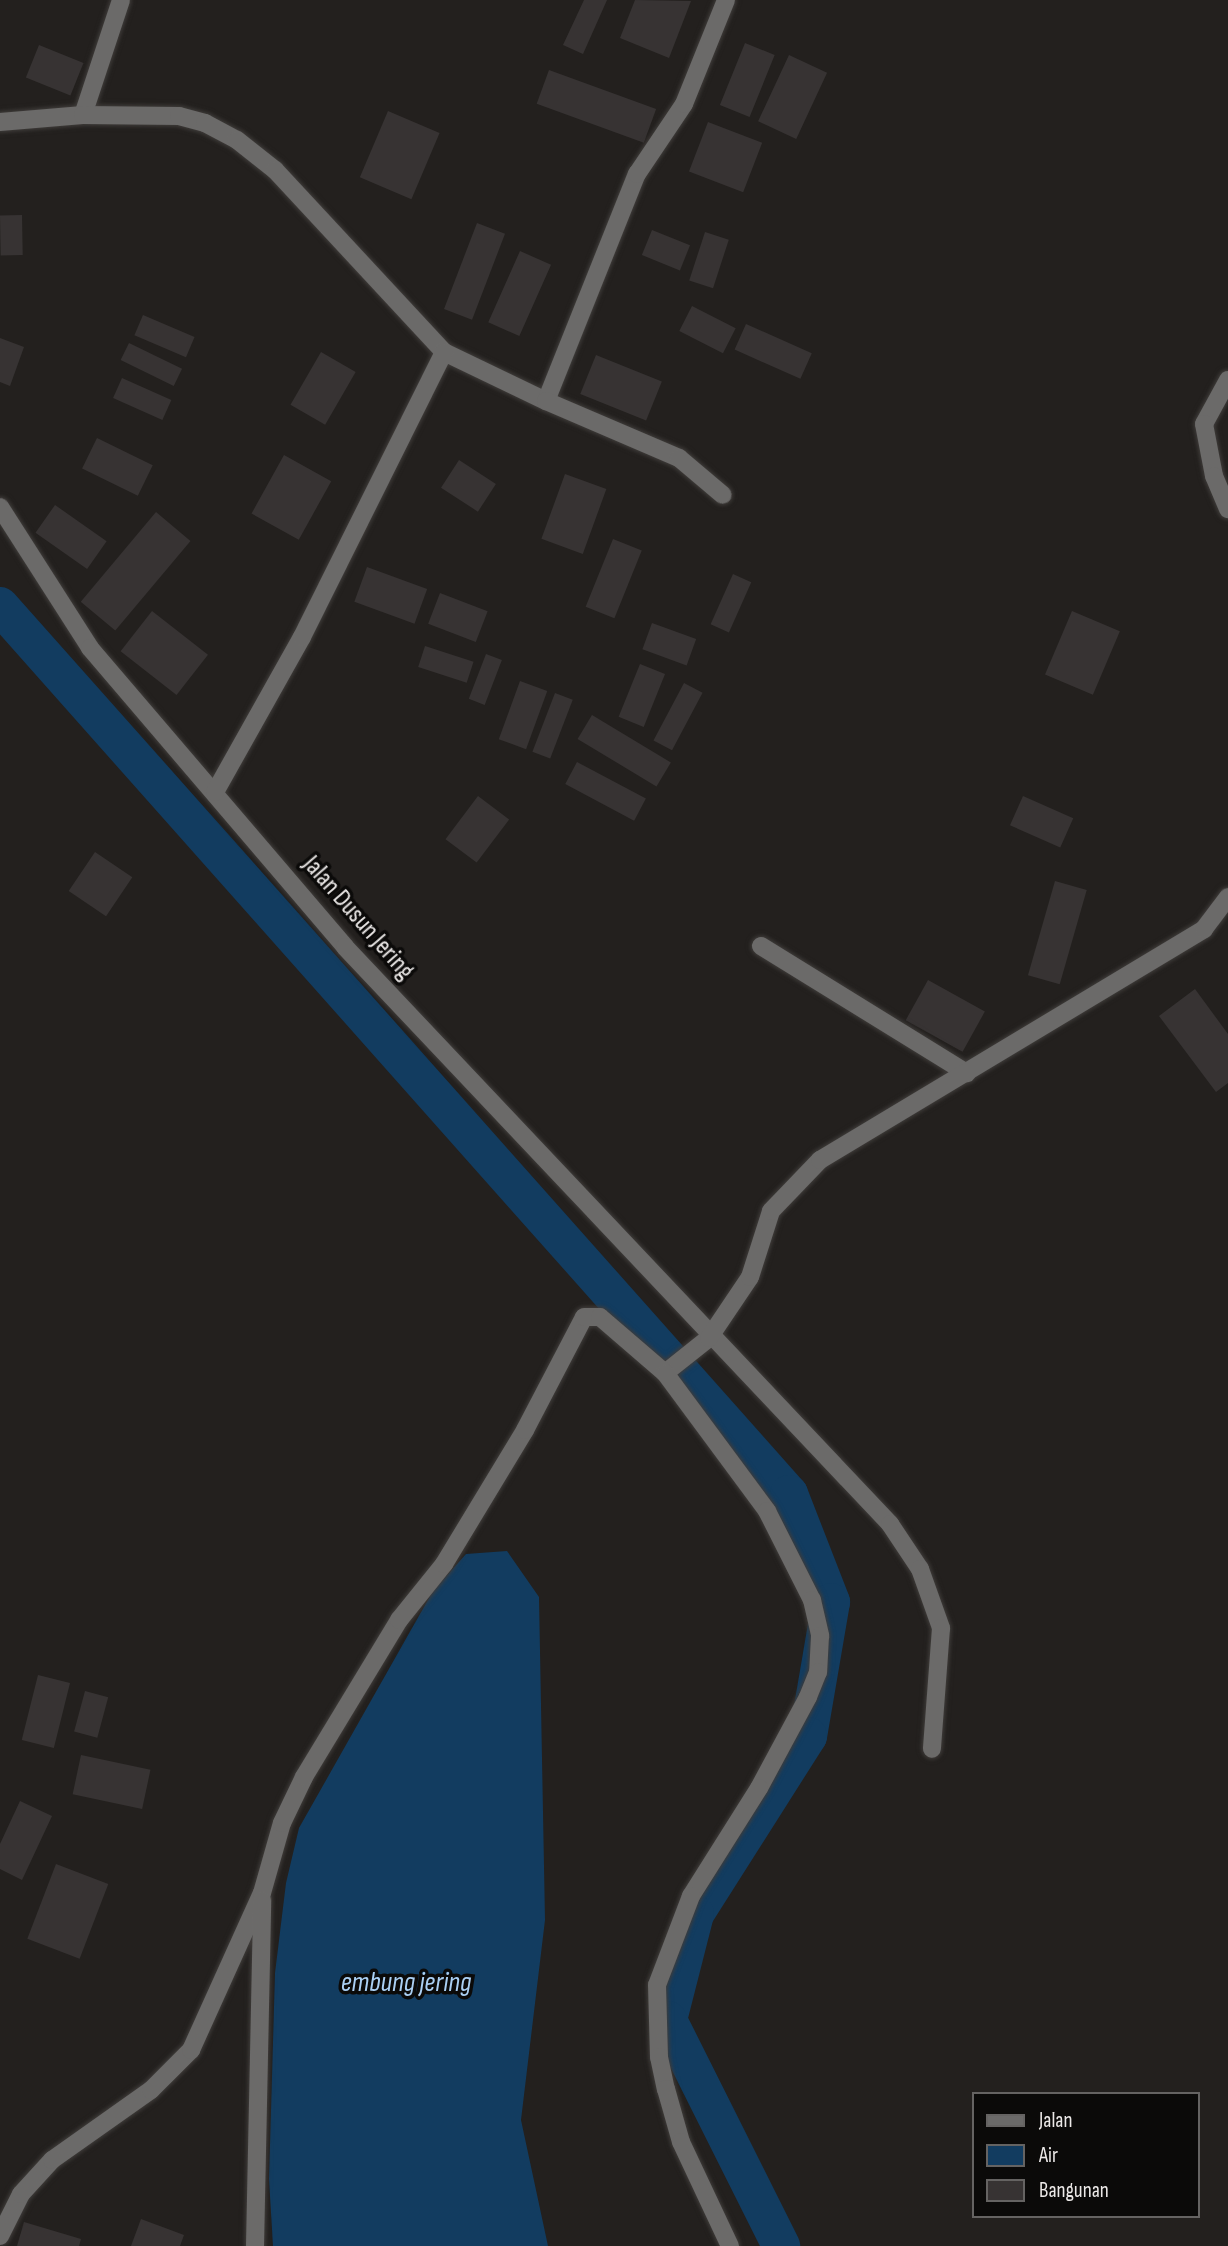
<!DOCTYPE html>
<style>
body{margin:0}
#map{position:relative;width:1228px;height:2246px;overflow:hidden;background:#23201e;font-family:"Sofia Sans Condensed",sans-serif}
div>[style]{position:absolute}
.water>*{inset:0;background:#123c60}
.canal>*{height:38px;margin:-19px;padding:0 19px;transform-origin:19px;border-radius:19px;background:#123c60}
.building>*{inset:0;background:#373333;transform-origin:0 0}
.roads{filter:drop-shadow(0 0 2px #3f3c3a) drop-shadow(0 0 2px #3f3c3a)}
.minor>*{height:18px;margin:-9px;padding:0 9px;transform-origin:9px;border-radius:9px;background:#6b6a69}
span{translate:-50% -50%;white-space:nowrap;text-align:center;line-height:1.15;-webkit-text-stroke:7px #0b0a09;paint-order:stroke}
.street-label{font-size:26px;color:#ece9e8}
.water-label{font-size:28px;color:#abd0f4;font-style:italic}
.legend{position:absolute;left:972px;top:2092px;width:228px;height:126px;box-sizing:border-box;background:#0b0a09;border:2px solid #656362;margin:0;padding:9px 12px;list-style:none;font-size:21px;color:#ece9e8}
.legend li{display:flex;align-items:center;gap:14px;height:35px}
.legend b{width:35px;border:2px solid #656362}
</style>
<div id="map">
<div class="water">
<div style="clip-path:polygon(507px 1551px,539px 1597px,545px 1920px,521px 2120px,548px 2246px,273px 2246px,269px 2179px,275px 1973px,286px 1883px,299px 1828px,433px 1591px,466px 1554px)"></div>
</div>
<div class="canal">
<div style="left:0;top:606px;width:1188px;rotate:48.38deg"></div>
<div style="left:789px;top:1494px;width:116px;rotate:68.7deg"></div>
<div style="left:831px;top:1602px;width:136px;rotate:99.7deg"></div>
<div style="left:808px;top:1736px;width:211px;rotate:122.4deg"></div>
<div style="left:695px;top:1914px;width:109px;rotate:104.3deg"></div>
<div style="left:668px;top:2020px;width:253px;rotate:63.4deg"></div>
</div>
<div class="building">
<div style="clip-path:polygon(584px 0,607px 0,583px 54px,563px 45px)"></div>
<div style="clip-path:polygon(635px 0,691px 1px,669px 58px,620px 38px)"></div>
<div style="left:745px;top:43px;width:32px;height:67px;rotate:22deg"></div>
<div style="left:39px;top:45px;width:48px;height:35px;rotate:22deg"></div>
<div style="left:789px;top:55px;width:42px;height:73px;rotate:25deg"></div>
<div style="left:549px;top:70px;width:114px;height:36px;rotate:20deg"></div>
<div style="left:388px;top:111px;width:56px;height:72px;rotate:23deg"></div>
<div style="left:708px;top:122px;width:58px;height:53px;rotate:21deg"></div>
<div style="left:22px;top:215px;width:40px;height:22px;rotate:89deg"></div>
<div style="left:477px;top:223px;width:30px;height:92px;rotate:21deg"></div>
<div style="left:652px;top:230px;width:41px;height:27px;rotate:22deg"></div>
<div style="left:705px;top:232px;width:25px;height:51px;rotate:18deg"></div>
<div style="left:520px;top:251px;width:34px;height:78px;rotate:24deg"></div>
<div style="left:692px;top:306px;width:49px;height:28px;rotate:27deg"></div>
<div style="left:143px;top:315px;width:56px;height:22px;rotate:23deg"></div>
<div style="left:746px;top:324px;width:72px;height:28px;rotate:24deg"></div>
<div style="clip-path:polygon(0 338px,24px 347px,10px 386px,0 382px)"></div>
<div style="left:129px;top:343px;width:59px;height:19px;rotate:26deg"></div>
<div style="left:321px;top:352px;width:40px;height:61px;rotate:30deg"></div>
<div style="left:596px;top:355px;width:71px;height:42px;rotate:22deg"></div>
<div style="left:122px;top:378px;width:54px;height:22px;rotate:24deg"></div>
<div style="left:97px;top:438px;width:62px;height:34px;rotate:26deg"></div>
<div style="left:284px;top:455px;width:54px;height:67px;rotate:29deg"></div>
<div style="left:459px;top:460px;width:44px;height:33px;rotate:33deg"></div>
<div style="left:565px;top:474px;width:44px;height:69px;rotate:20deg"></div>
<div style="left:55px;top:505px;width:63px;height:34px;rotate:35deg"></div>
<div style="left:156px;top:512px;width:45px;height:117px;rotate:40deg"></div>
<div style="left:613px;top:539px;width:31px;height:73px;rotate:22deg"></div>
<div style="left:367px;top:567px;width:64px;height:37px;rotate:20deg"></div>
<div style="left:733px;top:574px;width:20px;height:55px;rotate:24deg"></div>
<div style="left:440px;top:593px;width:51px;height:33px;rotate:21deg"></div>
<div style="left:152px;top:611px;width:71px;height:51px;rotate:38deg"></div>
<div style="left:1072px;top:611px;width:52px;height:69px;rotate:23deg"></div>
<div style="left:652px;top:623px;width:47px;height:28px;rotate:20deg"></div>
<div style="left:425px;top:646px;width:51px;height:22px;rotate:18deg"></div>
<div style="left:486px;top:654px;width:17px;height:48px;rotate:21deg"></div>
<div style="left:640px;top:664px;width:27px;height:57px;rotate:22deg"></div>
<div style="left:520px;top:681px;width:29px;height:62px;rotate:20deg"></div>
<div style="left:684px;top:683px;width:21px;height:65px;rotate:28deg"></div>
<div style="left:555px;top:693px;width:19px;height:63px;rotate:21deg"></div>
<div style="left:592px;top:715px;width:92px;height:28px;rotate:31deg"></div>
<div style="left:577px;top:762px;width:78px;height:25px;rotate:28deg"></div>
<div style="left:478px;top:796px;width:39px;height:54px;rotate:37deg"></div>
<div style="left:1023px;top:796px;width:55px;height:32px;rotate:24deg"></div>
<div style="left:95px;top:852px;width:45px;height:47px;rotate:34deg"></div>
<div style="left:1055px;top:881px;width:33px;height:98px;rotate:16deg"></div>
<div style="left:928px;top:980px;width:65px;height:46px;rotate:29deg"></div>
<div style="clip-path:polygon(1195px 989px,1228px 1034px,1228px 1083px,1216px 1092px,1159px 1016px)"></div>
<div style="left:38px;top:1675px;width:33px;height:67px;rotate:14deg"></div>
<div style="left:85px;top:1691px;width:24px;height:42px;rotate:15deg"></div>
<div style="left:81px;top:1755px;width:71px;height:40px;rotate:12deg"></div>
<div style="clip-path:polygon(20px 1801px,52px 1816px,22px 1880px,0 1869px,0 1844px)"></div>
<div style="left:56px;top:1864px;width:56px;height:80px;rotate:21deg"></div>
<div style="clip-path:polygon(141px 2219px,184px 2235px,180px 2246px,131px 2246px)"></div>
<div style="clip-path:polygon(24px 2222px,81px 2239px,79px 2246px,17px 2246px)"></div>
</div>
<div class="roads">
<div class="minor">
<div style="left:83px;top:115px;width:121px;rotate:-71.7deg"></div>
<div style="left:0;top:122px;width:83px;rotate:-4.8deg"></div>
<div style="left:83px;top:115px;width:96px;rotate:0.6deg"></div>
<div style="left:179px;top:116px;width:27px;rotate:15deg"></div>
<div style="left:205px;top:123px;width:36px;rotate:28deg"></div>
<div style="left:237px;top:140px;width:48px;rotate:38.3deg"></div>
<div style="left:275px;top:170px;width:248px;rotate:47.1deg"></div>
<div style="left:444px;top:352px;width:113px;rotate:25.7deg"></div>
<div style="left:546px;top:401px;width:245px;rotate:-68.2deg"></div>
<div style="left:637px;top:174px;width:84px;rotate:-56.1deg"></div>
<div style="left:684px;top:104px;width:112px;rotate:-68deg"></div>
<div style="left:1228px;top:380px;width:50px;rotate:118.6deg"></div>
<div style="left:1204px;top:424px;width:53px;rotate:79.1deg"></div>
<div style="left:1214px;top:476px;width:36px;rotate:67deg"></div>
<div style="left:546px;top:401px;width:145px;rotate:23.2deg"></div>
<div style="left:679px;top:458px;width:57px;rotate:40.1deg"></div>
<div style="left:0;top:507px;width:167px;rotate:57.4deg"></div>
<div style="left:90px;top:648px;width:393px;rotate:49.5deg"></div>
<div style="left:345px;top:947px;width:794px;rotate:46.63deg"></div>
<div style="left:890px;top:1524px;width:54px;rotate:56.3deg"></div>
<div style="left:920px;top:1569px;width:63px;rotate:70.4deg"></div>
<div style="left:941px;top:1628px;width:121px;rotate:94.3deg"></div>
<div style="left:215px;top:792px;width:178px;rotate:-60.7deg"></div>
<div style="left:302px;top:637px;width:318px;rotate:-63.5deg"></div>
<div style="left:761px;top:946px;width:242px;rotate:31.7deg"></div>
<div style="left:665px;top:1373px;width:56px;rotate:-38.5deg"></div>
<div style="left:709px;top:1338px;width:73px;rotate:-56.1deg"></div>
<div style="left:750px;top:1277px;width:69px;rotate:-72.3deg"></div>
<div style="left:771px;top:1211px;width:71px;rotate:-46.1deg"></div>
<div style="left:820px;top:1160px;width:448px;rotate:-31deg"></div>
<div style="left:1204px;top:929px;width:40px;rotate:-53deg"></div>
<div style="left:0;top:2236px;width:47px;rotate:-63.4deg"></div>
<div style="left:21px;top:2194px;width:46px;rotate:-47.6deg"></div>
<div style="left:52px;top:2160px;width:121px;rotate:-35.3deg"></div>
<div style="left:151px;top:2090px;width:57px;rotate:-45deg"></div>
<div style="left:191px;top:2050px;width:172px;rotate:-65.7deg"></div>
<div style="left:262px;top:1893px;width:73px;rotate:-74.1deg"></div>
<div style="left:282px;top:1823px;width:51px;rotate:-64.4deg"></div>
<div style="left:304px;top:1777px;width:184px;rotate:-58.8deg"></div>
<div style="left:399px;top:1620px;width:72px;rotate:-51.2deg"></div>
<div style="left:444px;top:1564px;width:157px;rotate:-58.8deg"></div>
<div style="left:525px;top:1430px;width:127px;rotate:-62.4deg"></div>
<div style="left:584px;top:1317px;width:16px"></div>
<div style="left:600px;top:1317px;width:86px;rotate:40.7deg"></div>
<div style="left:665px;top:1373px;width:172px;rotate:53.5deg"></div>
<div style="left:767px;top:1511px;width:100px;rotate:63.2deg"></div>
<div style="left:812px;top:1600px;width:37px;rotate:77deg"></div>
<div style="left:820px;top:1636px;width:36px;rotate:93deg"></div>
<div style="left:818px;top:1672px;width:27px;rotate:112deg"></div>
<div style="left:808px;top:1697px;width:103px;rotate:118.3deg"></div>
<div style="left:759px;top:1788px;width:128px;rotate:122.2deg"></div>
<div style="left:691px;top:1896px;width:95px;rotate:110.9deg"></div>
<div style="left:657px;top:1985px;width:72px;rotate:88.4deg"></div>
<div style="left:659px;top:2057px;width:33px;rotate:78deg"></div>
<div style="left:666px;top:2089px;width:55px;rotate:74.2deg"></div>
<div style="left:681px;top:2142px;width:115px;rotate:64.8deg"></div>
<div style="left:255px;top:2246px;width:346px;rotate:-88.8deg"></div>
</div>
</div>
<div class="street-label">
<span style="left:358px;top:918px;rotate:49deg">Jalan Dusun Jering</span>
</div>
<div class="water-label">
<span style="left:406px;top:1983px">embung jering</span>
</div>
<ul class="legend">
<li><b style="height:9px;background:#6b6a69"></b>Jalan</li>
<li><b style="height:19px;background:#123c60"></b>Air</li>
<li><b style="height:19px;background:#373333"></b>Bangunan</li>
</ul>
</div>
